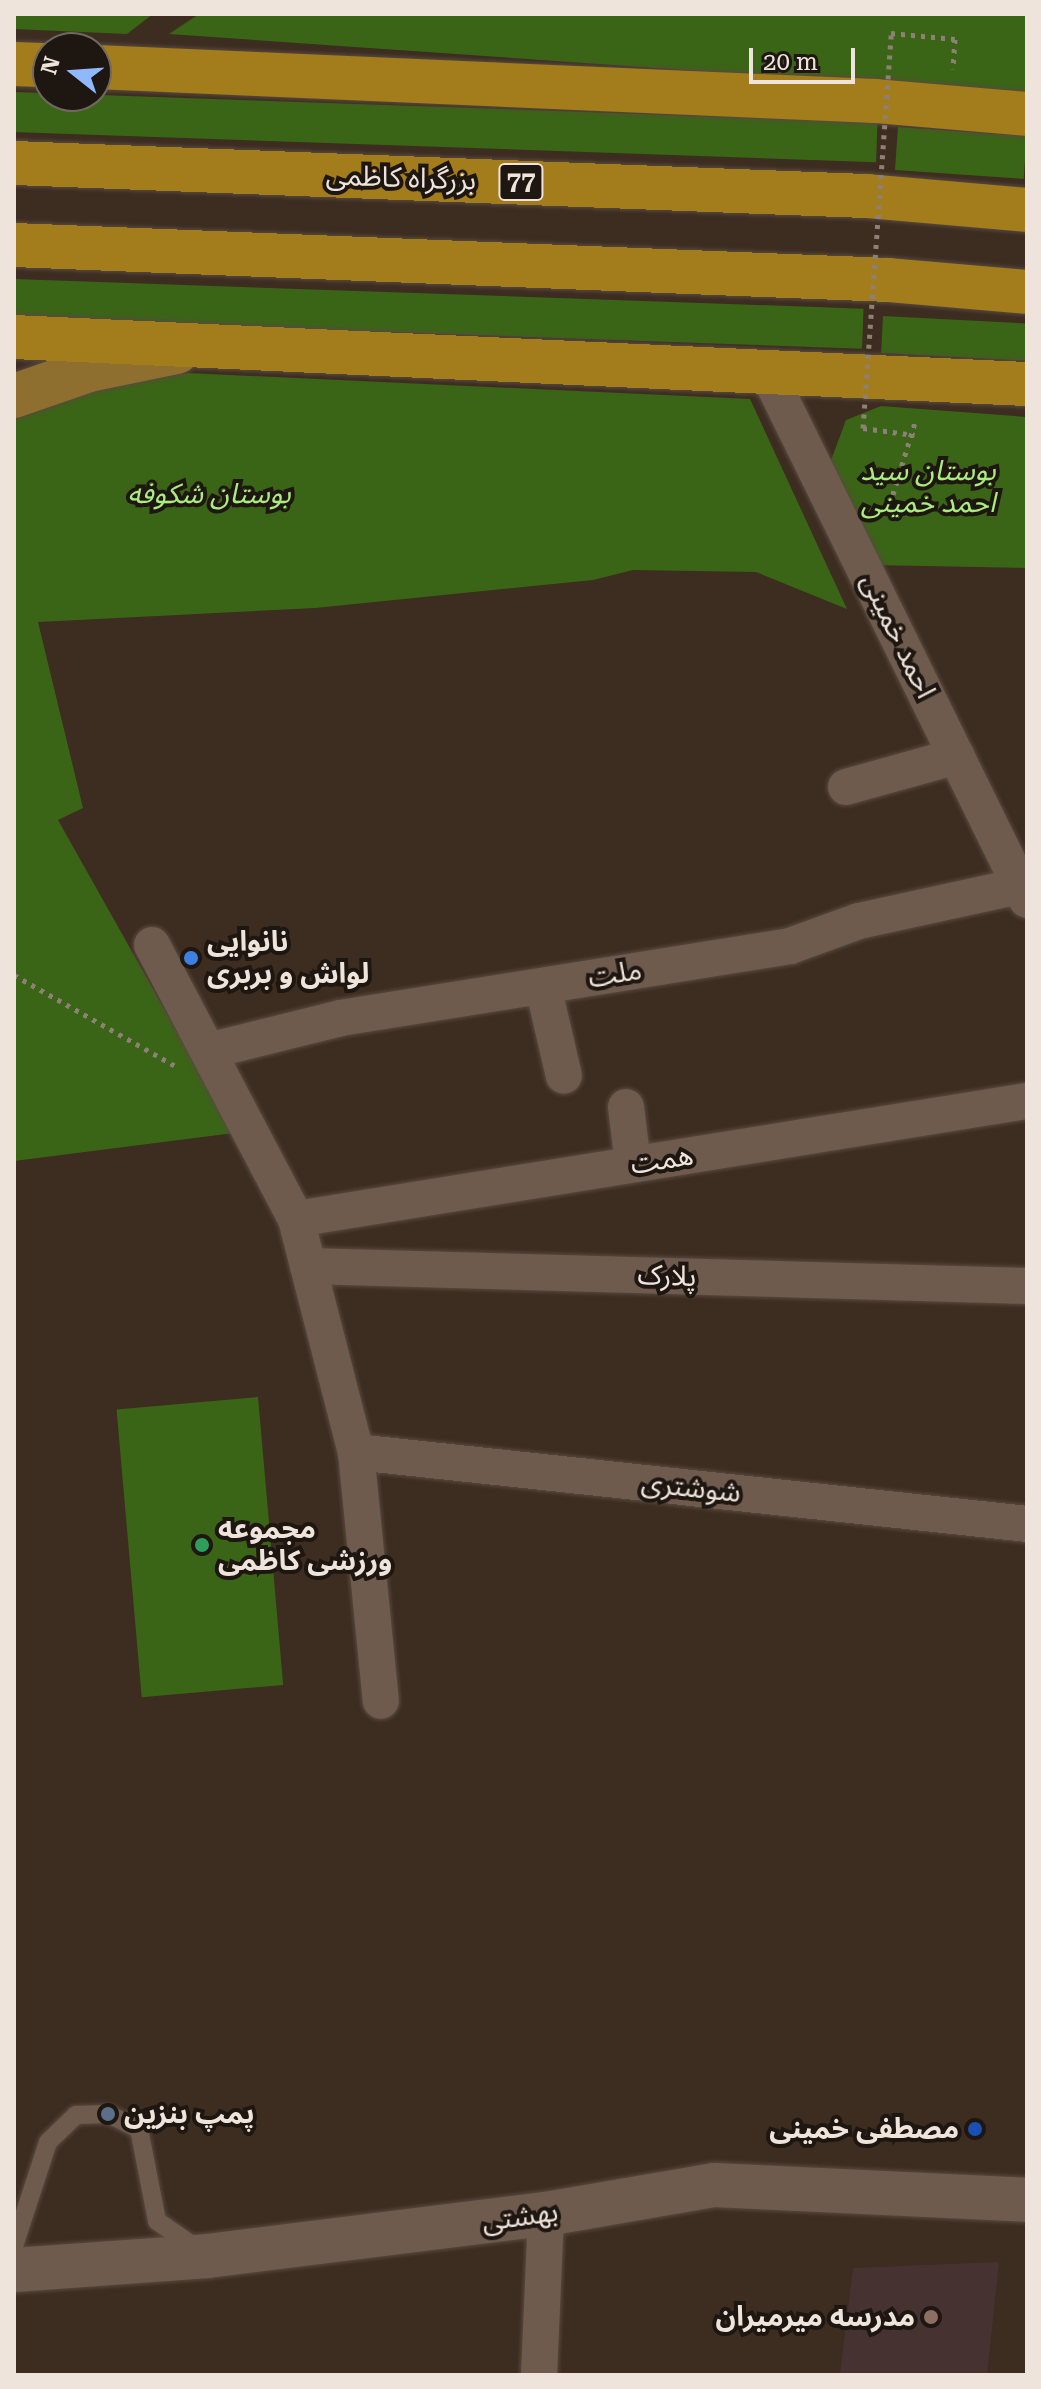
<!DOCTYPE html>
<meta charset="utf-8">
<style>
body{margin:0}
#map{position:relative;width:1041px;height:2389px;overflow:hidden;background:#3d2c20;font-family:"Roboto Serif","Noto Sans Arabic",serif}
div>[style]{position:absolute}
.education>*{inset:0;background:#463231}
.green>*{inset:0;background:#3b6516;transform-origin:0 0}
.path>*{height:5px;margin-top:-2.5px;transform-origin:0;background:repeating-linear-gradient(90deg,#8e8076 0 4px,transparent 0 10px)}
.roads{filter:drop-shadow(0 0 2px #584a40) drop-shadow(0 0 2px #584a40)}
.lane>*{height:18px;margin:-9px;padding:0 9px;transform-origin:9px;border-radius:9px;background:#6e5b4e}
.street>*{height:36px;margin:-18px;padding:0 18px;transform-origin:18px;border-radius:18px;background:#6e5b4e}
.secondary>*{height:44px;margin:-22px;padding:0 22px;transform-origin:22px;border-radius:22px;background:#6e5b4e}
.primary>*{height:44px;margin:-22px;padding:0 22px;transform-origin:22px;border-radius:22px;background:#8e6f2f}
.highway>*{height:44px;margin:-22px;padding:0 22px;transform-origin:22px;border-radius:22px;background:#a37d1b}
.path-bridge>*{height:5px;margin-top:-2.5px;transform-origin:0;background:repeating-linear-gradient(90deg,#8e8076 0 4px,transparent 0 10px)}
.dots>*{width:22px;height:22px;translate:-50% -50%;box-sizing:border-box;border:4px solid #1e1611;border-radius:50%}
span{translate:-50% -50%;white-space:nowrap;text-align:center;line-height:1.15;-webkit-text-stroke:8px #1e1611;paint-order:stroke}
.shield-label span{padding:2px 6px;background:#1e1611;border:2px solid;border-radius:6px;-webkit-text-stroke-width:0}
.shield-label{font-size:26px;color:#efe4dc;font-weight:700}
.street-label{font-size:28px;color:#efe4dc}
.park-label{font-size:28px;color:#abec7f;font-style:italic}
.poi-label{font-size:28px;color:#efe4dc;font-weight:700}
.left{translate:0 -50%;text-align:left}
.right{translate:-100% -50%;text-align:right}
.frame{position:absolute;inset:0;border:16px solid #efe4dc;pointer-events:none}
.north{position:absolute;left:32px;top:32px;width:80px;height:80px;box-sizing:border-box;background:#1e1611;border:2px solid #726862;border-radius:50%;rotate:287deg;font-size:22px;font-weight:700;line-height:32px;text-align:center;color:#efe4dc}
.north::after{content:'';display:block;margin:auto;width:28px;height:36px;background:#90b8fd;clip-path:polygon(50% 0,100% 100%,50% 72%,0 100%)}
.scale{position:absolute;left:749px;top:48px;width:106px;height:36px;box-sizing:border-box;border:4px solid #efe4dc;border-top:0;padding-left:10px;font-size:24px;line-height:28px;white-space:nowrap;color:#efe4dc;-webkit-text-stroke:6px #1e1611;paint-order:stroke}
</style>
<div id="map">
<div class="education">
<div style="clip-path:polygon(999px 2262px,987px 2375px,840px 2375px,853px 2268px)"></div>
</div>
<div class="green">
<div style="clip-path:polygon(14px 14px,153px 14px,127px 34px,14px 29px)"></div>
<div style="clip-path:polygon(199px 14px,1027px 14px,1027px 94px,169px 34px)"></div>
<div style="left:14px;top:92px;width:864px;height:40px;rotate:2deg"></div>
<div style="left:898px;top:127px;width:129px;height:43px;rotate:4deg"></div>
<div style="left:14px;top:279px;width:850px;height:40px;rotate:2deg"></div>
<div style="left:883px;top:316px;width:144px;height:37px;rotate:3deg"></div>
<div style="clip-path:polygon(187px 373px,750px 399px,847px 609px,756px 572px,633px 570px,593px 580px,315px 608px,38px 622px,83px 808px,58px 820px,234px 1133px,14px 1161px,14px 417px,97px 390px)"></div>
<div style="clip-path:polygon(881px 406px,1027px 417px,1027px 568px,871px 565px,827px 471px,846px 420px)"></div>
<div style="left:258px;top:1397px;width:289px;height:142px;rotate:85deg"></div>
</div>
<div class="path">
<div style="left:891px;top:33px;width:64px;rotate:5.4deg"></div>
<div style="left:955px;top:39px;width:30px;rotate:94deg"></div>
<div style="left:863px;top:428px;width:52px;rotate:7.7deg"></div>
<div style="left:890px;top:504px;width:89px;rotate:-73deg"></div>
<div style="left:14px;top:975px;width:184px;rotate:29.4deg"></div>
</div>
<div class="roads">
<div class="lane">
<div style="left:14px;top:2246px;width:109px;rotate:-71.9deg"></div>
<div style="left:48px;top:2142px;width:39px;rotate:-44deg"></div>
<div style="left:76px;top:2115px;width:32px;rotate:-2deg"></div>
<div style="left:108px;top:2114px;width:34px;rotate:26deg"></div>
<div style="left:139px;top:2129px;width:94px;rotate:78.9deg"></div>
<div style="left:157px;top:2221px;width:51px;rotate:34.6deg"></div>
</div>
<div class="street">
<div style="left:768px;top:373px;width:587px;rotate:63.83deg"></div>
<div style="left:846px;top:787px;width:115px;rotate:-15.6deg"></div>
<div style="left:152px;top:945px;width:310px;rotate:62.3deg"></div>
<div style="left:296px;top:1219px;width:241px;rotate:75.6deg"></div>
<div style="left:356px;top:1452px;width:250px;rotate:84.3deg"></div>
<div style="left:543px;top:986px;width:92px;rotate:76.9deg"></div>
<div style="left:208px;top:1051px;width:137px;rotate:-13.9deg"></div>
<div style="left:341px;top:1018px;width:455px;rotate:-9.1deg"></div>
<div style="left:790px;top:946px;width:73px;rotate:-19.9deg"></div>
<div style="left:859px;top:921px;width:165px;rotate:-12.3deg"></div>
<div style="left:626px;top:1107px;width:57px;rotate:83deg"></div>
<div style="left:296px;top:1219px;width:740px;rotate:-9.17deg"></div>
<div style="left:308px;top:1266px;width:719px;rotate:1.59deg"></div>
<div style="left:356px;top:1452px;width:675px;rotate:6.12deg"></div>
<div style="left:539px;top:2375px;width:161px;rotate:-87.5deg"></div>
</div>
<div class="secondary">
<div style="left:14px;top:2270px;width:194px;rotate:-4.1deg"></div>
<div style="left:207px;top:2256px;width:342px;rotate:-7.1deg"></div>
<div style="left:546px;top:2214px;width:170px;rotate:-9.8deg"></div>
<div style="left:714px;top:2185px;width:313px;rotate:2.7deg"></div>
</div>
<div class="primary">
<div style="left:14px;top:396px;width:79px;rotate:-19.1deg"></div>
<div style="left:89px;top:370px;width:90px;rotate:-11.6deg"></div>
</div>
<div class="highway">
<div style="left:14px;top:64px;width:34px;rotate:2deg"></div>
<div style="left:96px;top:67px;width:780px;rotate:2.5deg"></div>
<div style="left:875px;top:101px;width:153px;rotate:4.9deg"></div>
<div style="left:14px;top:163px;width:854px;rotate:2.22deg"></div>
<div style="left:867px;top:196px;width:161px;rotate:5deg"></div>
<div style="left:14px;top:245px;width:875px;rotate:2.29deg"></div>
<div style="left:888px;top:280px;width:140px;rotate:4.9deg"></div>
<div style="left:14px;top:337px;width:1014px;rotate:2.66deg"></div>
</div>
</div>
<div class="path-bridge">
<div style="left:863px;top:428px;width:396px;rotate:-85.9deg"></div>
</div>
<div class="dots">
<div style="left:191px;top:958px;background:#3f7fe0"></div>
<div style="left:202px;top:1545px;background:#2e9e5b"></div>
<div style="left:108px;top:2114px;background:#5c6f8a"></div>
<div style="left:975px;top:2129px;background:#1a4fb4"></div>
<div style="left:931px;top:2317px;background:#8d6e63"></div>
</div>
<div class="shield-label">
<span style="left:521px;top:182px">77</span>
</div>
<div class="street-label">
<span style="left:401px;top:178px;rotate:2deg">بزرگراه کاظمی</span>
<span style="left:898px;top:636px;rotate:64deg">احمد خمینی</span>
<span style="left:615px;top:974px;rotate:-9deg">ملت</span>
<span style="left:662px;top:1160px;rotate:-9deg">همت</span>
<span style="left:667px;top:1276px;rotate:2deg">پلارک</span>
<span style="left:691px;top:1488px;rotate:6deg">شوشتری</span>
<span style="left:520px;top:2217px;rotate:-8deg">بهشتی</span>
</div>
<div class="park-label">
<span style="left:928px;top:487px">بوستان سید<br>احمد خمینی</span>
<span style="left:209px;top:494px">بوستان شکوفه</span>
</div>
<div class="poi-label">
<span class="left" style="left:207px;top:958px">نانوایی<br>لواش و بربری</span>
<span class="left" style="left:218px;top:1545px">مجموعه<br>ورزشی کاظمی</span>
<span class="left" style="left:124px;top:2114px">پمپ بنزین</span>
<span class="right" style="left:959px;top:2129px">مصطفی خمینی</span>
<span class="right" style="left:915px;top:2317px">مدرسه میرمیران</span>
</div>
<div class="frame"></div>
<div class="north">N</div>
<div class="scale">20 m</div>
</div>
